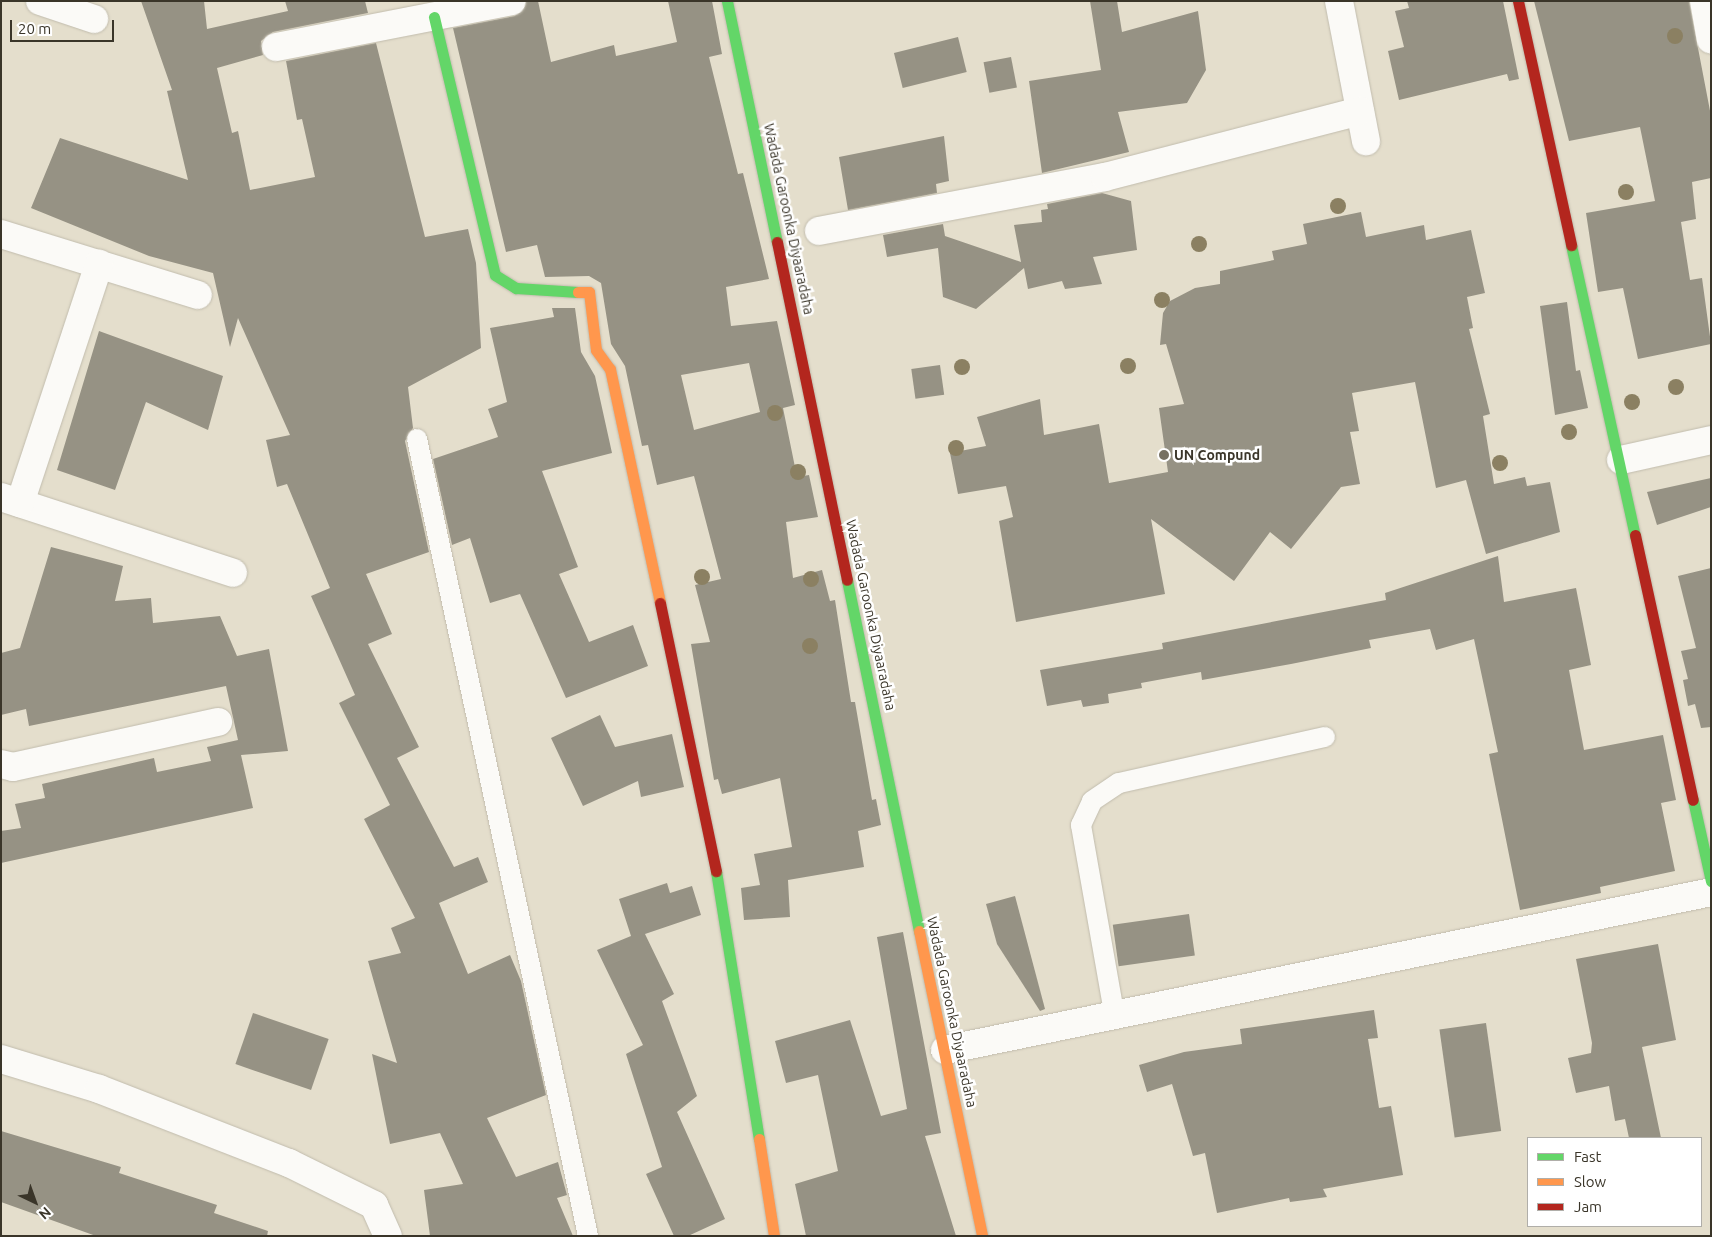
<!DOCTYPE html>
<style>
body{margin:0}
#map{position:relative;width:1712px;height:1237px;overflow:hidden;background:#e4decc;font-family:Ubuntu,sans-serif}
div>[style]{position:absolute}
.building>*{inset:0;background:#969284;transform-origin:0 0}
.roads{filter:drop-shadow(0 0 1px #c1bcad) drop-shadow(0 0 1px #c1bcad)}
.lane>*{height:20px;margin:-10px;padding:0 10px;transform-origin:10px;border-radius:10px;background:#fbfaf7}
.street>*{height:28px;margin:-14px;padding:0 14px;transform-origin:14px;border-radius:14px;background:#fbfaf7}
.fast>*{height:11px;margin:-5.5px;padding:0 5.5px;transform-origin:5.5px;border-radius:5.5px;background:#63d668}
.slow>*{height:11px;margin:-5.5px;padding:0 5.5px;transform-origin:5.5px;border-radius:5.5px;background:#ff974d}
.jam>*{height:11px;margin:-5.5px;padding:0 5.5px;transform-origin:5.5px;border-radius:5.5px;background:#b3261e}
.trees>*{width:16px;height:16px;margin:-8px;border-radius:50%;background:#8b8062}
.dots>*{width:14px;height:14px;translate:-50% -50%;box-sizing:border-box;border:2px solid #fff;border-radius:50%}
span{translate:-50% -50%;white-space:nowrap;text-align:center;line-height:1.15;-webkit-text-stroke:5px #fff;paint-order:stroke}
.street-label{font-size:14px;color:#3a3529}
.poi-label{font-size:14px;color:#3a3529;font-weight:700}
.left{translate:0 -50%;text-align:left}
.frame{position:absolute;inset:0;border:2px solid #3a3529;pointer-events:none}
.legend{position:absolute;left:1527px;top:1137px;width:175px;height:90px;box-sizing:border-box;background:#fff;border:1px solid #b0aea9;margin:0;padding:6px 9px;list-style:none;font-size:15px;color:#3a3529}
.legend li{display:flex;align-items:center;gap:10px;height:25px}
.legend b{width:25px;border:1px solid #b0aea9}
.north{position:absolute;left:10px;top:1177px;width:50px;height:50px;-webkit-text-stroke:4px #fff;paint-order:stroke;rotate:138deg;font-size:14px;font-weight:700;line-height:20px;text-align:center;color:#3a3529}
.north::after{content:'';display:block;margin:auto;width:18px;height:22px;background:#3a3529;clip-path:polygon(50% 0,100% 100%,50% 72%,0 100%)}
.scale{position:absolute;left:10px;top:20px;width:104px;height:22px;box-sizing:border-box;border:2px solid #3a3529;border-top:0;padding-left:6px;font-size:15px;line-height:18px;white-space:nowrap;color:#3a3529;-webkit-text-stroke:4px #fff;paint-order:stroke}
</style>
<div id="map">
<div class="building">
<div style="clip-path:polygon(141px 1px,204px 1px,207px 29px,288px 11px,285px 1px,365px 1px,368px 13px,273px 32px,261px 41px,263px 55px,217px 68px,232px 133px,238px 131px,250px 190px,315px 177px,302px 119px,297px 120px,286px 61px,376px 43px,425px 237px,468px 229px,476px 263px,481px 348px,408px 387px,413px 428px,405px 441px,429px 552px,366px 574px,392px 634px,368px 644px,419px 747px,397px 758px,454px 867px,478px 857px,488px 882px,439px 903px,468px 974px,510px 955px,521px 981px,546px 1095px,487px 1118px,516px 1177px,558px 1162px,567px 1195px,557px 1198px,573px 1236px,430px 1236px,424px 1190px,463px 1184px,440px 1133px,390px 1144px,372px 1054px,397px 1063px,368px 961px,401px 953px,391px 928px,415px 918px,364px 819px,390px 805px,339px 703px,355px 695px,311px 596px,330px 588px,287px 484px,277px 487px,266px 440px,290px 435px,238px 318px,230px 347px,213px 273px,149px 256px,31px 208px,60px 138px,188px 180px,167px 91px,172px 90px)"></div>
<div style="clip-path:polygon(evenodd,527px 1px,538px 1px,551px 62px,614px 45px,616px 56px,677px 42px,668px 1px,712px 1px,722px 54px,709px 57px,738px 174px,743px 173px,769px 279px,726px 287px,731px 326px,777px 321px,795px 405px,783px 408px,797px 477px,809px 475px,818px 517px,786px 522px,793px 578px,822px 570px,830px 601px,835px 600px,851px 702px,855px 702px,872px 800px,876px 799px,881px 825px,858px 831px,864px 867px,788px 880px,790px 917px,744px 920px,741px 888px,760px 885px,754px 854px,792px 847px,780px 778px,722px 794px,718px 779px,714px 780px,691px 644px,710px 642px,695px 585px,721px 579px,694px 476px,657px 485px,648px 445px,642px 446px,625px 366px,611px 344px,601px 283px,589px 276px,545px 277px,537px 245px,506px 252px,453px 28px,515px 16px,527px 1px,749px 363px,760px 412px,694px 430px,681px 375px,749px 363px)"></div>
<div style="clip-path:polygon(1090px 1px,1117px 1px,1122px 32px,1198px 11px,1206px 70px,1187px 103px,1118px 112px,1129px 152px,1042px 173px,1029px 81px,1101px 70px)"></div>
<div style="clip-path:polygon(1407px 1px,1503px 1px,1519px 79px,1509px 81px,1507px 74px,1399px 100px,1388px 51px,1404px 47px,1395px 11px,1409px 8px)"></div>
<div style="clip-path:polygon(1534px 1px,1689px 1px,1711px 116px,1711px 178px,1692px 182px,1696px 219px,1681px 222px,1690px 280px,1702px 278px,1711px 344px,1638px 359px,1623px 288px,1598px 292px,1586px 213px,1655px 201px,1640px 127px,1569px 141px)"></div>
<div style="left:958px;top:37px;width:36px;height:66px;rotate:76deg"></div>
<div style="left:1011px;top:57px;width:31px;height:28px;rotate:79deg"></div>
<div style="clip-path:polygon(944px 136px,949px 181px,936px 184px,937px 193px,848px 210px,839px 157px)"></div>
<div style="clip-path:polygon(1102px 193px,1131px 201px,1137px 250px,1093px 257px,1102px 284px,1065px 289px,1062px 281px,1028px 289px,1024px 268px,976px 309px,943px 297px,938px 248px,887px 257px,883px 235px,943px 224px,945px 236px,1021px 262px,1014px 225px,1042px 222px,1041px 210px,1048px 209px,1047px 204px)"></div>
<div style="clip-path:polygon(1361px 212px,1366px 237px,1424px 225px,1426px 240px,1471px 230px,1485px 293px,1467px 297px,1473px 328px,1469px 329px,1490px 414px,1483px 416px,1494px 484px,1525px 477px,1527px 486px,1550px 482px,1560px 532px,1486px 554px,1466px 480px,1436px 488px,1415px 382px,1352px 393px,1359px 431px,1350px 432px,1360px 484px,1341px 487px,1291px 549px,1270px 532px,1234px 581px,1151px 519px,1165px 594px,1016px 622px,999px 521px,1013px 517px,1006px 486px,958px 494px,950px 453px,986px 446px,977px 417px,1040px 399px,1044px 435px,1099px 424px,1109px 483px,1168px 472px,1159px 408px,1184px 404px,1166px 344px,1160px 345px,1163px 313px,1170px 301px,1195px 288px,1220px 284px,1220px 271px,1274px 260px,1272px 251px,1307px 244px,1303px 224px)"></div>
<div style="clip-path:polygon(1567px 302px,1576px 371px,1580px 370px,1588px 408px,1555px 415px,1540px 306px)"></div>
<div style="clip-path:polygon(552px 308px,575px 308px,581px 352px,595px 376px,612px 453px,542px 471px,578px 567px,559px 574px,589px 642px,633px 625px,648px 666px,566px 698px,520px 594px,490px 603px,470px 538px,452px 545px,433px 459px,498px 437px,488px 409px,507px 402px,490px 328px,554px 317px)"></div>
<div style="clip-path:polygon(99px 331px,223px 376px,208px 430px,146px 402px,115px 490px,57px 470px)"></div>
<div style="left:940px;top:365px;width:30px;height:29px;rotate:82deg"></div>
<div style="clip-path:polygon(1711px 478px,1711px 507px,1657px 525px,1647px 492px)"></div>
<div style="clip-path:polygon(51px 547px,123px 566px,115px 601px,151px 598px,153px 623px,220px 616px,237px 656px,269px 649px,288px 751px,241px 755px,253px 808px,1px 863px,1px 831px,21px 828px,15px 804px,45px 798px,42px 784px,154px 758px,157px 772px,211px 761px,207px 747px,238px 740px,226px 686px,29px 726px,26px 709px,1px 715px,1px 653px,20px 648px)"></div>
<div style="clip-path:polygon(1498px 556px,1504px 602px,1576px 588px,1591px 665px,1569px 670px,1584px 750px,1663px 735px,1676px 800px,1661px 803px,1675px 871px,1600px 887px,1601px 893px,1520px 910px,1489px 754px,1498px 752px,1474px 639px,1436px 650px,1430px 629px,1369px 640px,1371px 648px,1291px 664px,1202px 680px,1201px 672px,1141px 683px,1142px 688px,1108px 694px,1109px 703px,1083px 707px,1081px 700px,1047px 706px,1040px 670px,1163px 649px,1162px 643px,1386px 600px,1385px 593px)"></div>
<div style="clip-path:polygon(1711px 568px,1711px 727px,1701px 728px,1695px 704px,1688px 706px,1683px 680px,1688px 679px,1681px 651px,1696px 648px,1678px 576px)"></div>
<div style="clip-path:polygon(600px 715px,615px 747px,672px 734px,684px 787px,641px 797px,638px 781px,583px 806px,551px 738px)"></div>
<div style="clip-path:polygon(667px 883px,670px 893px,692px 886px,701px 915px,645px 934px,674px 994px,662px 1001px,697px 1096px,677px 1112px,725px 1219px,688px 1236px,674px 1236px,646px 1174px,662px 1167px,626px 1054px,643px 1045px,597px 950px,631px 936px,619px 899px)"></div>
<div style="clip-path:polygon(1015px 896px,1045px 1009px,1040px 1011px,997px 944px,986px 904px)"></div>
<div style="left:1189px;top:914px;width:42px;height:77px;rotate:82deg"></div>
<div style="clip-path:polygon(903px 932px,941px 1133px,925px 1136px,956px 1236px,806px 1236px,795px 1184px,838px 1171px,818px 1075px,786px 1083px,775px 1041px,850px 1020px,881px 1116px,907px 1109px,877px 937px)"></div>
<div style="clip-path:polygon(1658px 944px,1676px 1040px,1642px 1047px,1661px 1138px,1629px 1138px,1625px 1119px,1615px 1121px,1609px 1086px,1576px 1093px,1568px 1058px,1591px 1053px,1592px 1043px,1576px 959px)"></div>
<div style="clip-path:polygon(1374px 1010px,1378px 1038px,1368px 1039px,1379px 1108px,1391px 1106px,1403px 1175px,1323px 1189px,1327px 1197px,1290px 1202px,1289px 1198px,1217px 1213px,1205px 1153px,1193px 1156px,1172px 1084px,1147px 1092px,1139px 1065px,1184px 1052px,1242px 1044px,1240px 1029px)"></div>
<div style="left:253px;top:1013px;width:80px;height:54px;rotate:19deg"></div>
<div style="left:1486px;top:1023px;width:109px;height:47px;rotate:82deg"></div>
<div style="clip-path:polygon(1px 1131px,121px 1167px,119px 1173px,217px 1205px,214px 1213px,268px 1231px,267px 1236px,96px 1236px,1px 1202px)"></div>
</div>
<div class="roads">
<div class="lane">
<div style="left:417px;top:439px;width:815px;rotate:77.89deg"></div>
<div style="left:1115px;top:1018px;width:196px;rotate:-100deg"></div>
<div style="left:1081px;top:825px;width:26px;rotate:-65deg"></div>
<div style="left:1092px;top:801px;width:32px;rotate:-34deg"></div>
<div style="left:1119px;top:783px;width:211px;rotate:-12.6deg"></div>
</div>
<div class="street">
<div style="left:40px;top:1px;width:57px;rotate:18.4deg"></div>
<div style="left:1339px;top:1px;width:143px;rotate:79.1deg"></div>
<div style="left:1704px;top:1px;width:39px;rotate:80deg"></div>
<div style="left:276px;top:47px;width:240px;rotate:-11deg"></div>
<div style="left:819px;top:231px;width:291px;rotate:-10.7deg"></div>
<div style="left:1105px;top:177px;width:263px;rotate:-14.5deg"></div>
<div style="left:1px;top:234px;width:206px;rotate:17.2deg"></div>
<div style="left:1621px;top:460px;width:92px;rotate:-12.5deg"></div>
<div style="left:1px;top:497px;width:244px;rotate:18.1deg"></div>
<div style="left:20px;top:503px;width:252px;rotate:-71.7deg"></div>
<div style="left:1px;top:764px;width:12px;rotate:14deg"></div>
<div style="left:13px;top:767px;width:210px;rotate:-12.4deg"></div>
<div style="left:945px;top:1050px;width:782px;rotate:-11.65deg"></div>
<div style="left:1px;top:1059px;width:102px;rotate:17deg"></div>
<div style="left:99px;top:1089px;width:204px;rotate:21.3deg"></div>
<div style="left:289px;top:1163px;width:95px;rotate:26.3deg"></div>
<div style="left:374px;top:1205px;width:34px;rotate:66deg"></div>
</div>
<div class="fast">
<div style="left:727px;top:1px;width:246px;rotate:78.3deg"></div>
<div style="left:434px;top:17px;width:265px;rotate:76.7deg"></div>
<div style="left:495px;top:275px;width:25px;rotate:32deg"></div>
<div style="left:516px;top:288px;width:62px;rotate:3.7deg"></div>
<div style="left:1571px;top:245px;width:297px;rotate:77.6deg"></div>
<div style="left:847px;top:580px;width:358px;rotate:78.4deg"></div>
<div style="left:1693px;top:800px;width:83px;rotate:77.5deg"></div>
<div style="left:716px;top:871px;width:271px;rotate:80.9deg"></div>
</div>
<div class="slow">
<div style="left:578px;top:292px;width:11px"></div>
<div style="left:589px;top:292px;width:58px;rotate:83.1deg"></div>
<div style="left:596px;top:350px;width:24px;rotate:54deg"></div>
<div style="left:610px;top:369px;width:239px;rotate:77.9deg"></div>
<div style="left:919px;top:931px;width:311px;rotate:78.3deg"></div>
<div style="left:759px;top:1139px;width:98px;rotate:81.2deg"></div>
</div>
<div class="jam">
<div style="left:1518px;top:1px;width:250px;rotate:77.7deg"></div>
<div style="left:777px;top:242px;width:345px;rotate:78.3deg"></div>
<div style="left:1635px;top:535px;width:271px;rotate:77.7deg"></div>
<div style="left:660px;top:603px;width:274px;rotate:78.2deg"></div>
</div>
</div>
<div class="trees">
<div style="left:1675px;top:36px"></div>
<div style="left:1626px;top:192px"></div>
<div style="left:1338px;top:206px"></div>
<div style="left:1199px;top:244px"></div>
<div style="left:1162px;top:300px"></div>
<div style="left:1128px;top:366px"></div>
<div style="left:962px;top:367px"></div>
<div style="left:1676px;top:387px"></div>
<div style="left:1632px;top:402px"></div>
<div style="left:775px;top:413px"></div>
<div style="left:1569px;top:432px"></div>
<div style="left:956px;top:448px"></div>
<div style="left:1500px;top:463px"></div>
<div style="left:798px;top:472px"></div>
<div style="left:702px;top:577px"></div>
<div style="left:811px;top:579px"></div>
<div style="left:810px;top:646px"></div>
</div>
<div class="dots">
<div style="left:1164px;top:455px;background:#767062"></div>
</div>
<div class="street-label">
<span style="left:789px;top:219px;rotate:78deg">Wadada Garoonka Diyaaradaha</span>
<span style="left:871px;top:615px;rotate:78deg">Wadada Garoonka Diyaaradaha</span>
<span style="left:952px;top:1012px;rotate:78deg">Wadada Garoonka Diyaaradaha</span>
</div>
<div class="poi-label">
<span class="left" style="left:1174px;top:455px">UN Compund</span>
</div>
<div class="frame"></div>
<ul class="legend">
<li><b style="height:6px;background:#63d668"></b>Fast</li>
<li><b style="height:6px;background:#ff974d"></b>Slow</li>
<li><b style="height:6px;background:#b3261e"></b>Jam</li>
</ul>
<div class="north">N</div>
<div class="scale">20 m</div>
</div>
